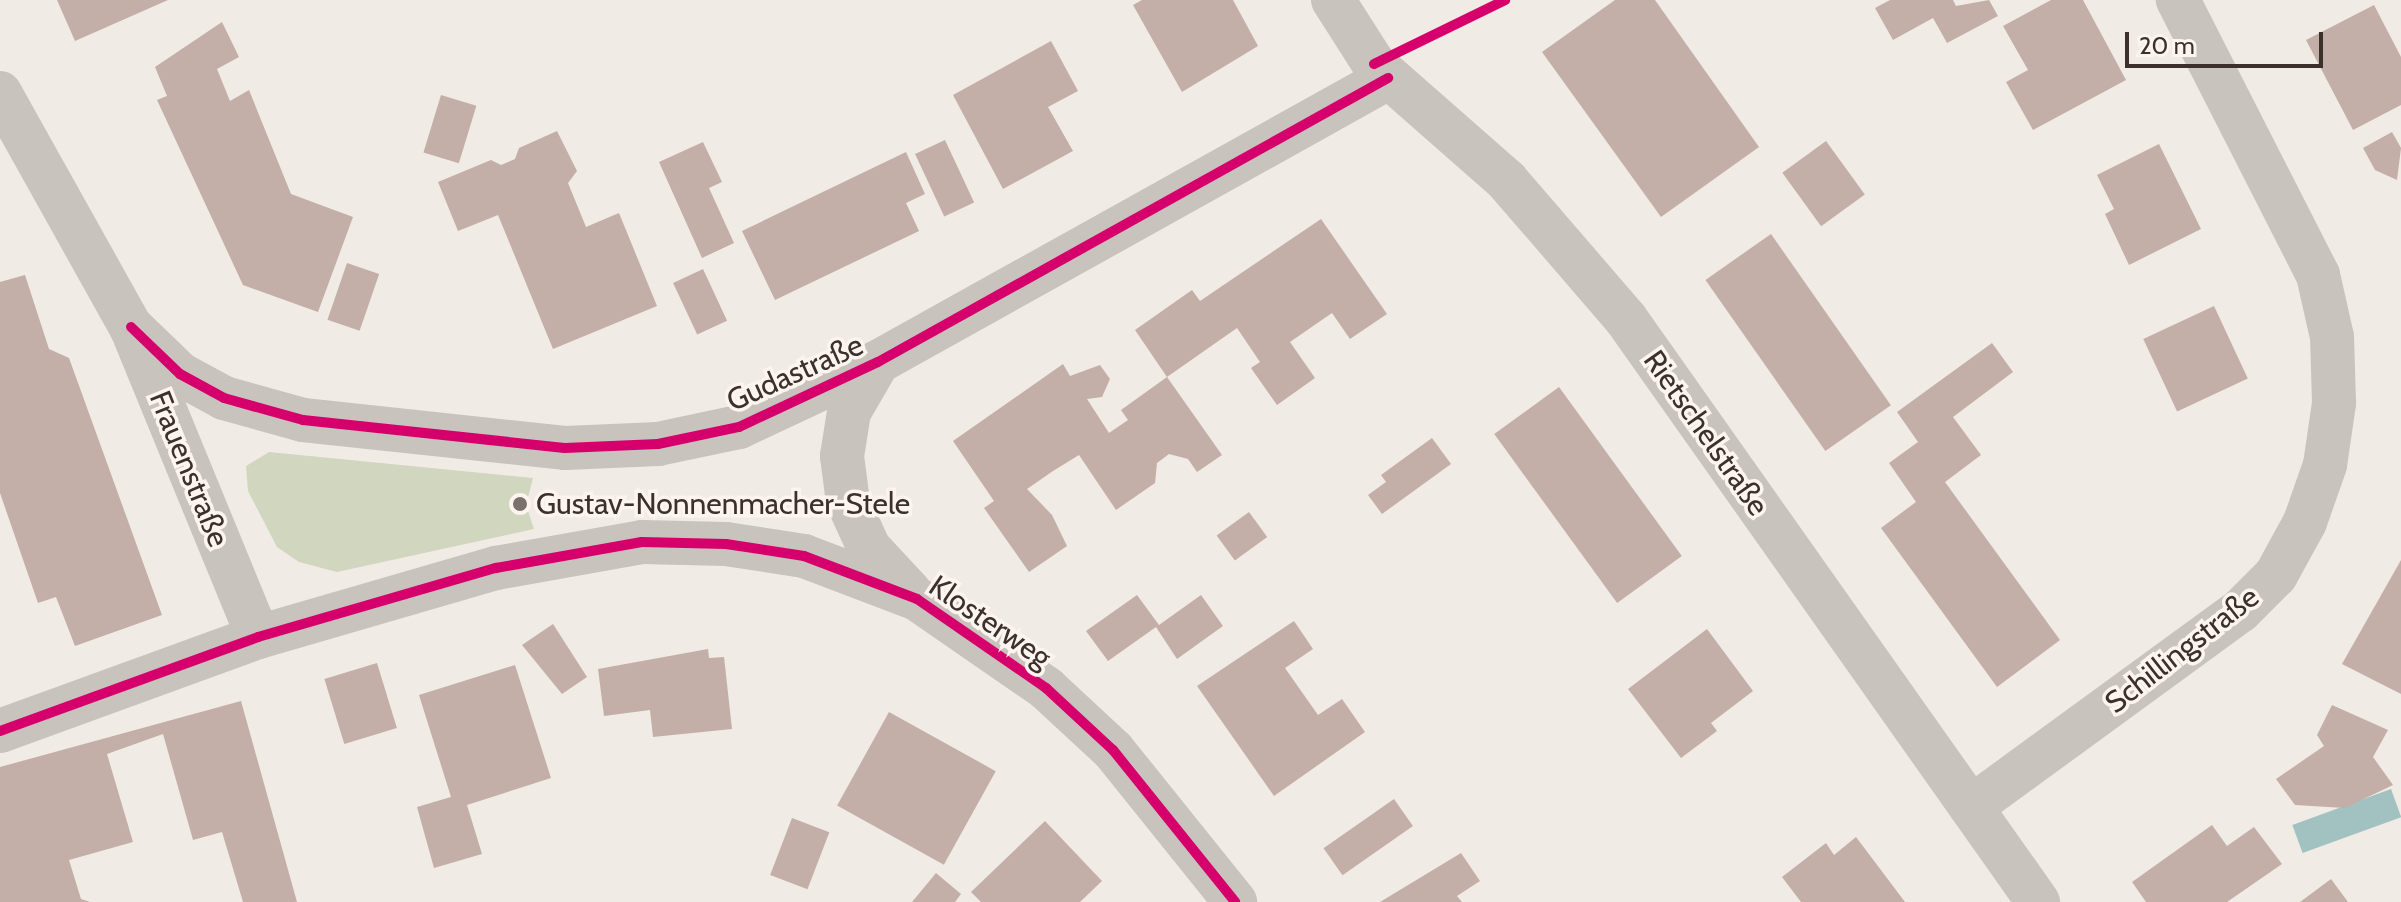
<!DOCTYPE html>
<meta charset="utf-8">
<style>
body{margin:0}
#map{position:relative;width:2401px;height:902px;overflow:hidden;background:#f0ebe5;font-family:Cabin,sans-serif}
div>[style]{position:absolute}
.green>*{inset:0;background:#d1d6bf}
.water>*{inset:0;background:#a1c2c1;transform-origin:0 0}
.building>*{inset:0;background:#c3afa7;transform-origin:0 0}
.street>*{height:44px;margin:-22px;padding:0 22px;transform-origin:22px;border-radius:22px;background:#c9c3be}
.cycleway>*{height:10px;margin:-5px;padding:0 5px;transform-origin:5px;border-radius:5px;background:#d6006c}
.dots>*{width:22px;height:22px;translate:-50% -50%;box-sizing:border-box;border:4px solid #fbf5ee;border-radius:50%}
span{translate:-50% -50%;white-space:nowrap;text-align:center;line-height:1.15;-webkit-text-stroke:7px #fbf5ee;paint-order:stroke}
.street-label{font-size:30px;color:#3b302b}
.poi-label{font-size:30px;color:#3b302b}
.left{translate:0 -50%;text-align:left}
.scale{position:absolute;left:2125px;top:32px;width:198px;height:36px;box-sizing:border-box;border:4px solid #3b302b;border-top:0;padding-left:10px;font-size:24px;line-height:28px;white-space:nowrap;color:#3b302b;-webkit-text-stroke:6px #fbf5ee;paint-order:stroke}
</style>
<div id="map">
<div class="green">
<div style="clip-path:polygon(269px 452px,533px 478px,526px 505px,534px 529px,337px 572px,299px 562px,277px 547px,248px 491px,246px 466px)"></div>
</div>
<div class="water">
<div style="left:2391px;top:789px;width:30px;height:105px;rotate:70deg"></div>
</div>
<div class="building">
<div style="clip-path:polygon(57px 0,168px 0,75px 41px)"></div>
<div style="clip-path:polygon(1142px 0,1233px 0,1258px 46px,1182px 92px,1133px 5px)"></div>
<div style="clip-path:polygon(1615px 0,1655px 0,1759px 147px,1661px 217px,1542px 52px)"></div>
<div style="clip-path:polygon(1890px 0,1953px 0,1956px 6px,1989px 0,1998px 16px,1947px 43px,1933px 18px,1893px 40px,1875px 8px)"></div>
<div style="clip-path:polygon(2051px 0,2083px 0,2126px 80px,2033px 130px,2006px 82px,2028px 70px,2003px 26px)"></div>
<div style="clip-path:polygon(2374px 5px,2401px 57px,2401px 105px,2353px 130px,2306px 40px)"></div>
<div style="clip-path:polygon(222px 22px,239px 57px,217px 69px,230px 101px,249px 90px,291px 194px,353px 217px,318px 312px,243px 285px,157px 100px,167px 96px,155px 67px)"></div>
<div style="clip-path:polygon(1051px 41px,1078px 91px,1048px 107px,1073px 151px,1003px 189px,953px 95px)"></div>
<div style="left:441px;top:95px;width:37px;height:60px;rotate:17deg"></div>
<div style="clip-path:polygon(557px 131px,577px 171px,568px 183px,586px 227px,619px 213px,657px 306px,553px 349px,498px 215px,458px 231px,438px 182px,491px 160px,501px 165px,515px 159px,519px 148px)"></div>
<div style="clip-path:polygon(2392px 132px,2401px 148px,2397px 180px,2375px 170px,2363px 148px)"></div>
<div style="left:945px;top:140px;width:69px;height:33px;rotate:65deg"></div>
<div style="left:1826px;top:141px;width:66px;height:54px;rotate:54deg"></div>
<div style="clip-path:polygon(703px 142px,722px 182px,709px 188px,734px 243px,702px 258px,659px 162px)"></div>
<div style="clip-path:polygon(2159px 144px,2201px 229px,2129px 265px,2105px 214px,2114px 209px,2097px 175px)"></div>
<div style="clip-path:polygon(906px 152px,925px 194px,906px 203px,919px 231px,775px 300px,742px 231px)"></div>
<div style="clip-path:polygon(1321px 219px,1387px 314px,1350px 339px,1332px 313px,1290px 342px,1315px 378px,1277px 405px,1251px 368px,1260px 362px,1237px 328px,1167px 377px,1135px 330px,1192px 290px,1200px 301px)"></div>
<div style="left:1771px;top:234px;width:209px;height:80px;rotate:55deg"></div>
<div style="left:347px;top:263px;width:34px;height:60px;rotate:19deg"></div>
<div style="left:703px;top:269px;width:57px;height:33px;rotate:65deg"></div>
<div style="clip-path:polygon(25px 275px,49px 349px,69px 358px,162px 615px,75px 646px,56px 597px,38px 603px,0 493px,0 282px)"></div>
<div style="left:2214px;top:306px;width:80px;height:78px;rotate:65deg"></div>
<div style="clip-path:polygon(1992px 343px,2013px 372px,1953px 417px,1981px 455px,1945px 482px,2060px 640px,1997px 687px,1881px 528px,1916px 502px,1889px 463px,1918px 442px,1897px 412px)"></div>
<div style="clip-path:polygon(1063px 364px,1070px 376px,1100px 365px,1110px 379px,1102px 397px,1087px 399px,1109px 433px,1128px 420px,1121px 410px,1167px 377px,1222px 455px,1197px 472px,1188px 459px,1169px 454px,1157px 463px,1155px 483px,1116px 510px,1079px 455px,1053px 471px,1027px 489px,1052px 515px,1067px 546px,1029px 572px,984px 508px,994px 501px,953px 441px)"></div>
<div style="left:1559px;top:387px;width:209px;height:80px;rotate:54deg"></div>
<div style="clip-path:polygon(1432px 438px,1451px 464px,1382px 514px,1368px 495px,1386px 482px,1381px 475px)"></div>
<div style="left:1249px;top:512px;width:31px;height:40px;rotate:54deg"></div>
<div style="clip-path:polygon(2401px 560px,2401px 694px,2342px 664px)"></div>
<div style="clip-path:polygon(1137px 595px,1159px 625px,1201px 595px,1223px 626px,1177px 659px,1156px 627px,1108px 661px,1086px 631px)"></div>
<div style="clip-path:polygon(1294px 621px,1313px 649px,1285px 668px,1318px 715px,1342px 699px,1365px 732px,1274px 796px,1197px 686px)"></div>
<div style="clip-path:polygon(553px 624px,587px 677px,562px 694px,522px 645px)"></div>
<div style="clip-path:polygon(1707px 629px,1753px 691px,1711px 723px,1717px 731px,1681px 758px,1628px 689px)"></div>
<div style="clip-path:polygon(708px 649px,709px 658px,724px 657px,732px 729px,653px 737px,650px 710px,604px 716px,598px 669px)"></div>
<div style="left:377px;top:663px;width:68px;height:55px;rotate:73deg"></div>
<div style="clip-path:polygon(515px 665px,551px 778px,467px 805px,482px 854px,434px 868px,417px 807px,451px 797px,419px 695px)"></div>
<div style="clip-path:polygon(241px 701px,297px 902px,243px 902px,222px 832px,193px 840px,163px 734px,107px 754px,133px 842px,69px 860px,81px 899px,90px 902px,0 902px,0 767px)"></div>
<div style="clip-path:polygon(2332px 705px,2388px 730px,2373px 757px,2393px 785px,2345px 808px,2295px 805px,2276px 779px,2324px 746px,2317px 735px)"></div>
<div style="left:889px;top:712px;width:122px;height:107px;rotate:29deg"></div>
<div style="left:1394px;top:799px;width:33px;height:86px;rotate:55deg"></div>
<div style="left:792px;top:818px;width:40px;height:61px;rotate:21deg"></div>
<div style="clip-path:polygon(1045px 821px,1102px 881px,1080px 902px,981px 902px,971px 892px)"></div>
<div style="clip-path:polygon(2212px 825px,2227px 846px,2254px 827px,2282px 864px,2227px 902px,2146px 902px,2132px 882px)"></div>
<div style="clip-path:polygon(1856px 837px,1905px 902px,1801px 902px,1782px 877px,1826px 843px,1834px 855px)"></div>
<div style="clip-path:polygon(1461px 853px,1480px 881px,1457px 896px,1462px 902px,1380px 902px)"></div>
<div style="clip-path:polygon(936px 873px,961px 894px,955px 902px,912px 902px)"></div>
<div style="clip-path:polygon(2331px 879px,2348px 902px,2300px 902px)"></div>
</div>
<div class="street">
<div style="left:1333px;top:0;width:76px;rotate:57.4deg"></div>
<div style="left:1374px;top:64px;width:177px;rotate:41.3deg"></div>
<div style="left:1507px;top:181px;width:182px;rotate:49.2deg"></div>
<div style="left:1626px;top:319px;width:714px;rotate:54.75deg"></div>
<div style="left:0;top:93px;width:268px;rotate:60.8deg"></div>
<div style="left:131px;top:327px;width:335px;rotate:67.7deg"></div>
<div style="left:131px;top:327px;width:68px;rotate:43.8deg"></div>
<div style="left:180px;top:374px;width:50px;rotate:28.6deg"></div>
<div style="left:224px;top:398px;width:82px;rotate:15.6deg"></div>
<div style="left:303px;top:420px;width:263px;rotate:6.1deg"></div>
<div style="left:565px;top:448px;width:93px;rotate:-2.5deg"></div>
<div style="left:658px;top:444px;width:83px;rotate:-11.9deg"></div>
<div style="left:739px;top:427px;width:153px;rotate:-25.1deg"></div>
<div style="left:878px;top:362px;width:584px;rotate:-29.11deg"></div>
<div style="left:878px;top:362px;width:58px;rotate:120.1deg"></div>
<div style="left:849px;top:412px;width:45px;rotate:99deg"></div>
<div style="left:842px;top:456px;width:46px;rotate:82.6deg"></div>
<div style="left:848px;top:502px;width:51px;rotate:65.5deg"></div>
<div style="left:869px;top:548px;width:60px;rotate:47deg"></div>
<div style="left:0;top:731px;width:275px;rotate:-20deg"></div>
<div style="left:258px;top:637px;width:248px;rotate:-16.2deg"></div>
<div style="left:496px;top:568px;width:148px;rotate:-10.1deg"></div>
<div style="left:642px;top:542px;width:84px;rotate:1.4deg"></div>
<div style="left:726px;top:544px;width:79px;rotate:8.7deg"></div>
<div style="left:804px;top:556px;width:121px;rotate:20.8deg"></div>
<div style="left:917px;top:599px;width:157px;rotate:34.6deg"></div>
<div style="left:1046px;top:688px;width:91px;rotate:42.8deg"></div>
<div style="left:1113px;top:750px;width:195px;rotate:51.2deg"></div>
<div style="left:1971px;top:807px;width:333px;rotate:-36.1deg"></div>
<div style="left:2240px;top:611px;width:51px;rotate:-45deg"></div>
<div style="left:2276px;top:575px;width:60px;rotate:-61.3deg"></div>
<div style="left:2305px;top:522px;width:60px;rotate:-70.7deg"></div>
<div style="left:2325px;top:465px;width:63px;rotate:-81.7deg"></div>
<div style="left:2334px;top:403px;width:66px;rotate:-91.7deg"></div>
<div style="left:2332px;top:337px;width:64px;rotate:-102.7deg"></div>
<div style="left:2318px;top:275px;width:309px;rotate:-117deg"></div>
</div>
<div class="cycleway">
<div style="left:1374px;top:64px;width:146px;rotate:-26deg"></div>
<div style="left:131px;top:327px;width:68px;rotate:43.8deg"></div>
<div style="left:180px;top:374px;width:50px;rotate:28.6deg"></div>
<div style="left:224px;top:398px;width:82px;rotate:15.6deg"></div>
<div style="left:303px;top:420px;width:263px;rotate:6.1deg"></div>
<div style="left:565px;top:448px;width:93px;rotate:-2.5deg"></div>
<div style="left:658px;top:444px;width:83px;rotate:-11.9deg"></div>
<div style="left:739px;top:427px;width:153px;rotate:-25.1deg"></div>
<div style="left:878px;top:362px;width:584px;rotate:-29.11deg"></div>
<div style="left:0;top:731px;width:275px;rotate:-20deg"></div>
<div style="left:258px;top:637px;width:248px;rotate:-16.2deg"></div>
<div style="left:496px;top:568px;width:148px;rotate:-10.1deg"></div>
<div style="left:642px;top:542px;width:84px;rotate:1.4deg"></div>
<div style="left:726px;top:544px;width:79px;rotate:8.7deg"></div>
<div style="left:804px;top:556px;width:121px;rotate:20.8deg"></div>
<div style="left:917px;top:599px;width:157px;rotate:34.6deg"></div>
<div style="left:1046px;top:688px;width:91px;rotate:42.8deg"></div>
<div style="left:1113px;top:750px;width:195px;rotate:51.2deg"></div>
</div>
<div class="dots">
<div style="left:520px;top:504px;background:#7a716c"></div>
</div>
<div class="street-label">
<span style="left:795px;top:373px;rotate:-24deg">Gudastraße</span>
<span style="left:1706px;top:433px;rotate:55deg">Rietschelstraße</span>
<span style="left:189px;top:469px;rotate:68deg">Frauenstraße</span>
<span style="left:990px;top:622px;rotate:34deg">Klosterweg</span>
<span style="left:2182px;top:650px;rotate:-38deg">Schillingstraße</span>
</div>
<div class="poi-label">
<span class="left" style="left:536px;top:504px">Gustav-Nonnenmacher-Stele</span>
</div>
<div class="scale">20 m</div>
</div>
